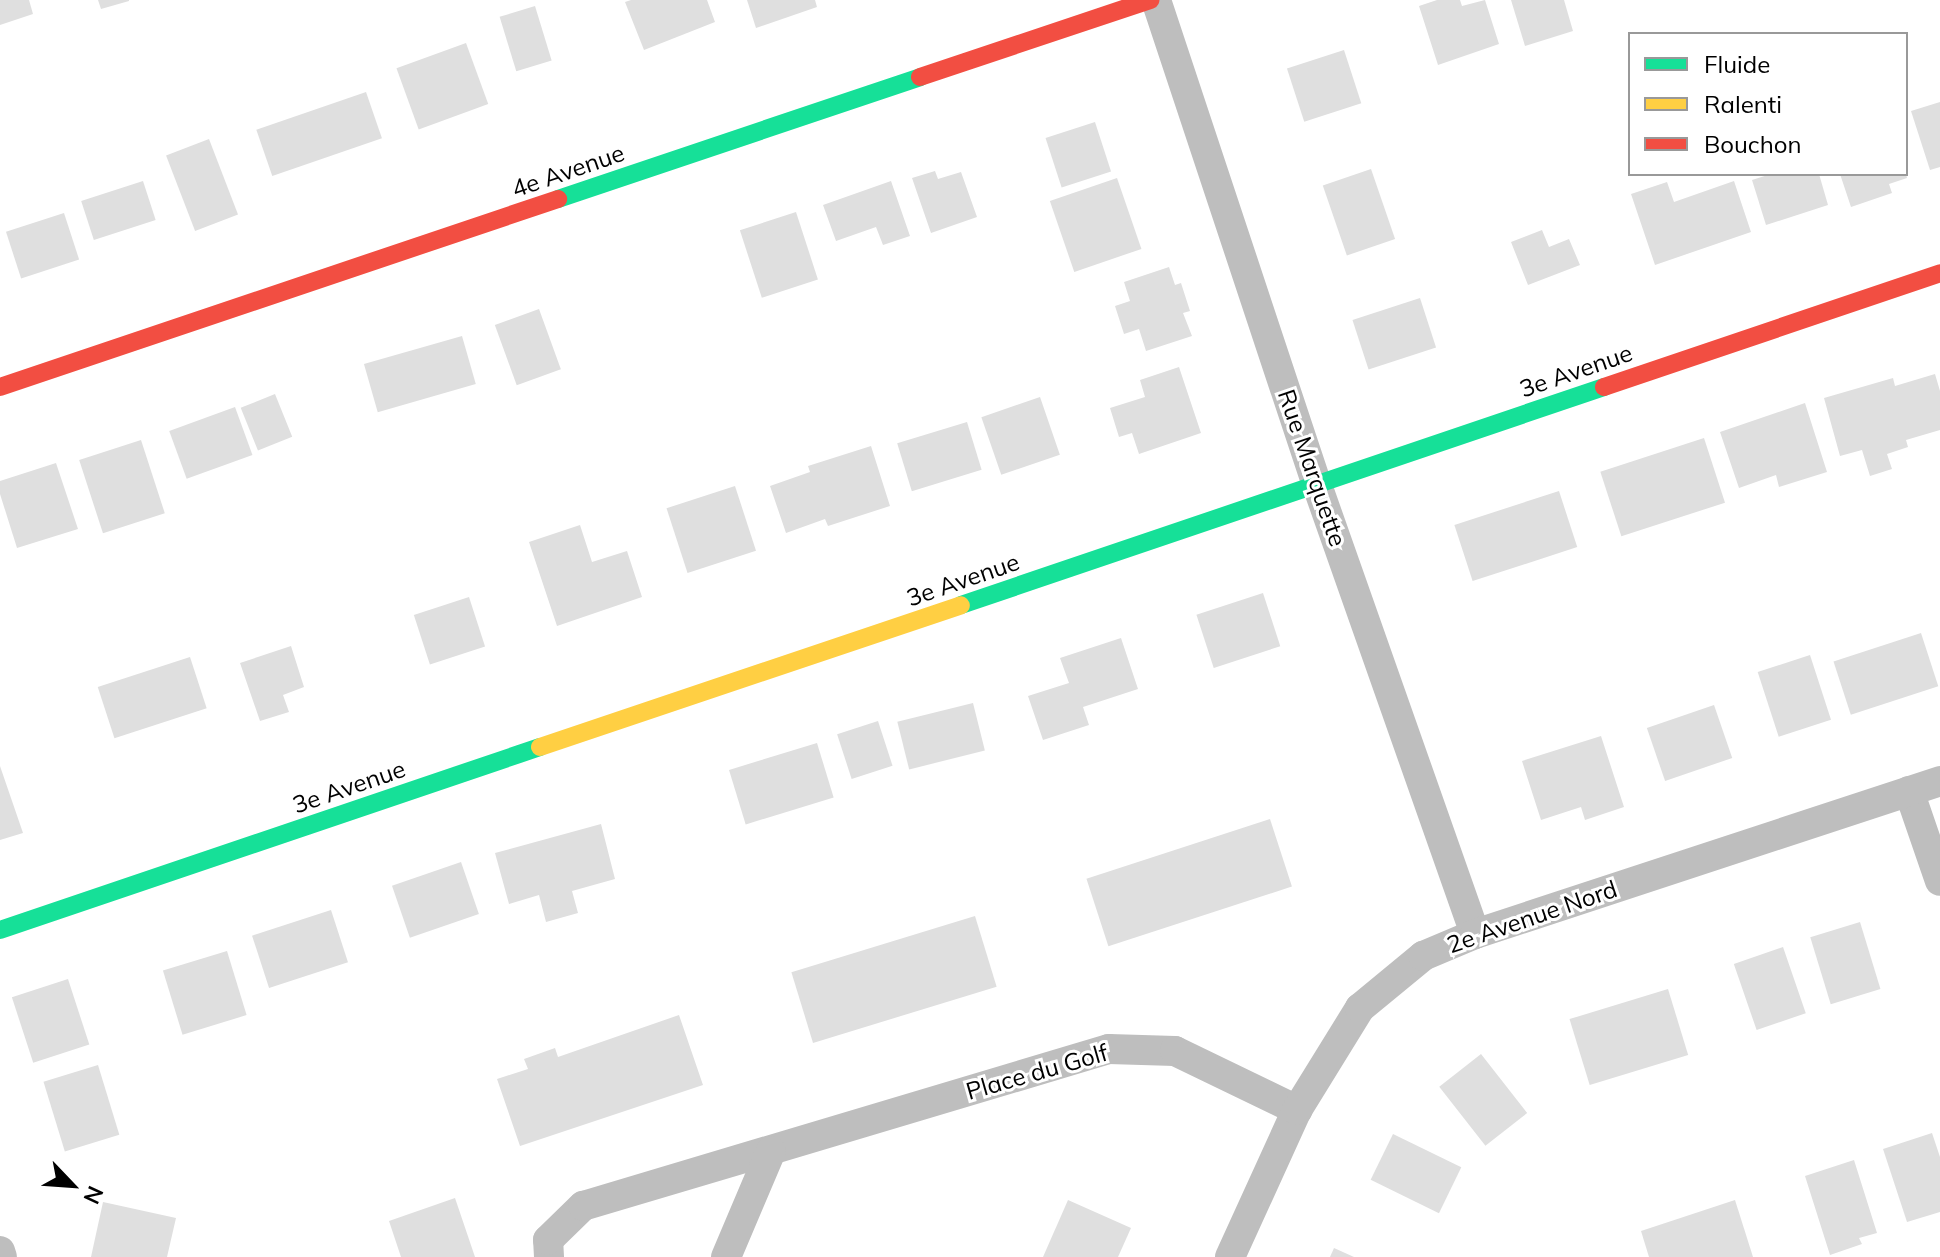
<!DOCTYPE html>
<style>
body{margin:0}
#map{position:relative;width:1940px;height:1257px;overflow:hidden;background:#fff;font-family:Mulish,sans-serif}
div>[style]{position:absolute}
.building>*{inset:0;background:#dfdfdf;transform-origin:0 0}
.street>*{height:30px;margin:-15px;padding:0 15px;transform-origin:15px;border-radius:15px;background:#bebebe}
.fast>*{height:18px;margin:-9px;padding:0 9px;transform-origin:9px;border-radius:9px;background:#16e098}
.slow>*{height:18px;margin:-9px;padding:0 9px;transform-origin:9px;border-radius:9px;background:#ffcf43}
.jam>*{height:18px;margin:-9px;padding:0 9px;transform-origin:9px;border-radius:9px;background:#f24e42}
span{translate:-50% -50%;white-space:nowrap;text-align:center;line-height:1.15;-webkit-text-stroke:6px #fff;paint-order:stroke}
.street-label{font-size:24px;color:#000}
.legend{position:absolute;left:1628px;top:32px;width:280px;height:144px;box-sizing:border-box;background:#fff;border:2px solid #999;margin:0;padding:10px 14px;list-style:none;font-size:24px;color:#000}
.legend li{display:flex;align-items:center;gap:16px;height:40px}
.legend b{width:40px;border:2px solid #999}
.north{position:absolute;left:32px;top:1145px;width:80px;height:80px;-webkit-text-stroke:6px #fff;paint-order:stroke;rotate:115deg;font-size:22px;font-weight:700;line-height:32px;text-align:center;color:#000}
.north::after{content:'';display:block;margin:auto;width:28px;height:36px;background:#000;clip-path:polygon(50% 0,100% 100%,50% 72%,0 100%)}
</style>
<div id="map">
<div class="building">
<div style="clip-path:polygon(0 0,29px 0,33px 14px,0 25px)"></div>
<div style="clip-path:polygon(98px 0,129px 0,129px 1px,101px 9px)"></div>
<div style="clip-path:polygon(631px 0,707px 0,715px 22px,644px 50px,625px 2px)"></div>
<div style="clip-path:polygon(747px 0,815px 0,817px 7px,756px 28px)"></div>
<div style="clip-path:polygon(1437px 0,1460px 0,1462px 6px,1485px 0,1499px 44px,1438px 65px,1419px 6px)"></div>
<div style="clip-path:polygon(1511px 0,1564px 0,1573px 31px,1525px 46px)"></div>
<div style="left:535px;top:6px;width:57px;height:37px;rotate:73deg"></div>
<div style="left:466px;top:43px;width:65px;height:74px;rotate:70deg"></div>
<div style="left:1344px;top:50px;width:56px;height:60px;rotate:72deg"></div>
<div style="left:366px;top:92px;width:49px;height:116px;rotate:71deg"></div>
<div style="clip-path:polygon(1940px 102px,1940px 167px,1930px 170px,1911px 111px)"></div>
<div style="left:1095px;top:122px;width:52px;height:52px;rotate:72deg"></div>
<div style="left:209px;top:139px;width:81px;height:46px;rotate:69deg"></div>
<div style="left:1371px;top:169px;width:74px;height:51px;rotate:71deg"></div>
<div style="clip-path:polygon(935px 171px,938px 179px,961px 172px,977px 217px,931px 233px,912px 178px)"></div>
<div style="clip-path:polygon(1771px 174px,1819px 174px,1828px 205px,1766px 225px,1752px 180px)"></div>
<div style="clip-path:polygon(1840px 174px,1906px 174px,1907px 178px,1889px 184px,1892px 193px,1851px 207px)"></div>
<div style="left:1117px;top:178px;width:75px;height:71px;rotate:71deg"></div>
<div style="left:143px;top:181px;width:41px;height:65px;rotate:72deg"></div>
<div style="clip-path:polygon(891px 181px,910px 236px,883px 245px,876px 227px,836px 241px,823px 205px)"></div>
<div style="clip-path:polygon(1734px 181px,1751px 232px,1655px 265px,1631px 194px,1667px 182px,1674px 202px)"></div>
<div style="left:796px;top:212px;width:71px;height:59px;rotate:72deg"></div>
<div style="left:64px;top:213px;width:49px;height:61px;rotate:72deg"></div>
<div style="clip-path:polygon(1542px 230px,1549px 247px,1569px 239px,1580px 265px,1528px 285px,1511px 242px)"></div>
<div style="clip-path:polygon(1169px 267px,1175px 285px,1181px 283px,1190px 311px,1183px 313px,1192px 336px,1146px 351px,1139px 329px,1124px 334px,1115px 306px,1130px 301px,1124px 282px)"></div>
<div style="left:1420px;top:298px;width:52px;height:71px;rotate:72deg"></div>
<div style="left:539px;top:309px;width:64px;height:47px;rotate:70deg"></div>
<div style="left:462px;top:336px;width:50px;height:102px;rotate:74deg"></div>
<div style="clip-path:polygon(1179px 367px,1201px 433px,1139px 454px,1132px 433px,1119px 437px,1110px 408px,1145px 397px,1140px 380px)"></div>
<div style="clip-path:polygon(1935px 374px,1940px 391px,1940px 430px,1906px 440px,1908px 447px,1887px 454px,1892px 469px,1870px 476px,1862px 450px,1840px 456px,1824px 398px,1893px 378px,1895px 386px)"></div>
<div style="left:275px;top:394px;width:46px;height:37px;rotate:68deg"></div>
<div style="left:1040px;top:397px;width:61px;height:62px;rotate:71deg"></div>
<div style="clip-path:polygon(1805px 403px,1827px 472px,1779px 487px,1776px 475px,1739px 488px,1720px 432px)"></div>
<div style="left:235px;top:407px;width:51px;height:70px;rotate:70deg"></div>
<div style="left:967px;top:422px;width:50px;height:73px;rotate:73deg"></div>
<div style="left:1704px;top:438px;width:68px;height:109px;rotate:72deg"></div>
<div style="left:141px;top:440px;width:77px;height:65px;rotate:72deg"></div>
<div style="clip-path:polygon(871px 446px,890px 506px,828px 526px,825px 519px,786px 533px,770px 486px,810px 472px,808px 466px)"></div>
<div style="clip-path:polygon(56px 463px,78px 529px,17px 548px,0 494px,0 481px)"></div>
<div style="left:735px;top:486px;width:68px;height:72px;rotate:72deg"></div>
<div style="left:1559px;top:491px;width:59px;height:110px;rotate:72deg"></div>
<div style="clip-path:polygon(580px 525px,592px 562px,627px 551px,642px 597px,557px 626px,529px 542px)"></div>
<div style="left:1263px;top:593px;width:56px;height:70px;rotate:72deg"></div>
<div style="left:469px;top:597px;width:52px;height:58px;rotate:72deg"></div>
<div style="left:1921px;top:633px;width:56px;height:92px;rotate:72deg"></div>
<div style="clip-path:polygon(1121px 638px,1138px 689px,1083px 707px,1089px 725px,1043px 740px,1028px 696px,1069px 683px,1060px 658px)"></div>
<div style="clip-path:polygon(291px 646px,304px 687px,283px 695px,289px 712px,260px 721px,240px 663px)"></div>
<div style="left:1810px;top:655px;width:68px;height:55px;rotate:72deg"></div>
<div style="left:190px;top:657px;width:54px;height:97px;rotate:72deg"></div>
<div style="left:973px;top:703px;width:49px;height:78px;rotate:76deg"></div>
<div style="left:1714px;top:705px;width:56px;height:71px;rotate:71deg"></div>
<div style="left:878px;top:721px;width:47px;height:43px;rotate:72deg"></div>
<div style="clip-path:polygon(1601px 736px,1624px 807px,1585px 820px,1581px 807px,1541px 820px,1522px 761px)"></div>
<div style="left:817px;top:743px;width:57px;height:92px;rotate:73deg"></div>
<div style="clip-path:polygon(0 766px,23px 833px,0 840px)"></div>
<div style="left:1270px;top:819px;width:71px;height:193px;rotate:72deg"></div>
<div style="clip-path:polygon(601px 824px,615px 879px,572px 891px,578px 913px,546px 922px,539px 895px,509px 904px,495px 853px)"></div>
<div style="left:461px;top:862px;width:55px;height:73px;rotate:71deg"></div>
<div style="left:331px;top:910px;width:55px;height:83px;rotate:72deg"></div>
<div style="left:975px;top:916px;width:74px;height:192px;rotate:73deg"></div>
<div style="left:1860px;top:922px;width:70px;height:52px;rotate:73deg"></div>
<div style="left:1783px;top:947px;width:70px;height:52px;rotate:71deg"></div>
<div style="left:227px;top:951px;width:67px;height:67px;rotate:73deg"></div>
<div style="left:68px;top:979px;width:69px;height:59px;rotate:72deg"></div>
<div style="left:1668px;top:989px;width:69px;height:103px;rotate:73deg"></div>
<div style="clip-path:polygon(679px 1015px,703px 1085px,520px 1146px,497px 1079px,528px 1069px,524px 1059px,555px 1048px,558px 1057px)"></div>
<div style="left:1481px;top:1054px;width:75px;height:53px;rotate:52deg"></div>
<div style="left:98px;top:1065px;width:73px;height:57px;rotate:73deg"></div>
<div style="clip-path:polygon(1932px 1133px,1940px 1157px,1940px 1212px,1907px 1222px,1883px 1149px)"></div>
<div style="left:1393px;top:1134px;width:76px;height:51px;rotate:26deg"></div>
<div style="clip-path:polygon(1854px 1160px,1877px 1233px,1859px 1238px,1862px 1244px,1830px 1255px,1805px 1176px)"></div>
<div style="clip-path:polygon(455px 1198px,475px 1257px,401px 1257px,389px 1221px)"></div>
<div style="clip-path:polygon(1068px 1200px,1131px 1228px,1118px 1257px,1043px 1257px)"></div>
<div style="clip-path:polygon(1735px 1200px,1753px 1257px,1649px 1257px,1641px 1231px)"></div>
<div style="clip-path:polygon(103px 1202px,176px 1218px,167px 1257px,91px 1257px)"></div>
<div style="clip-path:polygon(1334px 1248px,1354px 1257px,1330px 1257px)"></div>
</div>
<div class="street">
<div style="left:1156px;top:0;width:511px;rotate:71.64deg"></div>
<div style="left:1317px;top:485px;width:476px;rotate:70.6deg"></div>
<div style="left:1909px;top:791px;width:95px;rotate:71deg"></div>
<div style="left:0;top:1251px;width:6px;rotate:72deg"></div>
<div style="left:549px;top:1257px;width:17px;rotate:-93deg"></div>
<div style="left:548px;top:1240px;width:49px;rotate:-44.2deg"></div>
<div style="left:583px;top:1206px;width:549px;rotate:-16.62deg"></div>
<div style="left:1109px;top:1049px;width:66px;rotate:1.7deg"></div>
<div style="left:1175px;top:1051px;width:136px;rotate:25.8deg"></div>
<div style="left:726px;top:1257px;width:115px;rotate:-67deg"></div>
<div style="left:1230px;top:1257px;width:162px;rotate:-65.5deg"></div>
<div style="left:1297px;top:1110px;width:120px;rotate:-58.3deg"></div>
<div style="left:1360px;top:1008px;width:82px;rotate:-39.5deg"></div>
<div style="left:1423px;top:956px;width:56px;rotate:-22.9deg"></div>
<div style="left:1475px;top:934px;width:490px;rotate:-18.2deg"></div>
</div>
<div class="fast">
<div style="left:558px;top:199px;width:382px;rotate:-18.6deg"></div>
<div style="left:961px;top:605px;width:679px;rotate:-18.73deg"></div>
<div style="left:0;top:930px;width:570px;rotate:-18.72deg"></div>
</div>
<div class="slow">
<div style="left:540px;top:747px;width:444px;rotate:-18.6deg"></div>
</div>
<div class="jam">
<div style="left:920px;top:77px;width:243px;rotate:-18.5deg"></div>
<div style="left:0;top:387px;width:589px;rotate:-18.62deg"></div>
<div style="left:1604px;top:387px;width:355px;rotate:-18.7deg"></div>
</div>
<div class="street-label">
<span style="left:568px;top:171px;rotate:-19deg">4e Avenue</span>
<span style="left:1576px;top:371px;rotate:-19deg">3e Avenue</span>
<span style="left:1312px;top:468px;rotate:71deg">Rue Marquette</span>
<span style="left:963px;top:580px;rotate:-19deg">3e Avenue</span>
<span style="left:349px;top:787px;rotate:-19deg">3e Avenue</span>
<span style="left:1532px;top:917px;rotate:-19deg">2e Avenue Nord</span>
<span style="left:1037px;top:1072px;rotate:-16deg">Place du Golf</span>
</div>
<ul class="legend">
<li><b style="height:10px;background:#16e098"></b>Fluide</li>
<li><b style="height:10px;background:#ffcf43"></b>Ralenti</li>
<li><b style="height:10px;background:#f24e42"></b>Bouchon</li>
</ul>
<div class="north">N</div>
</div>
